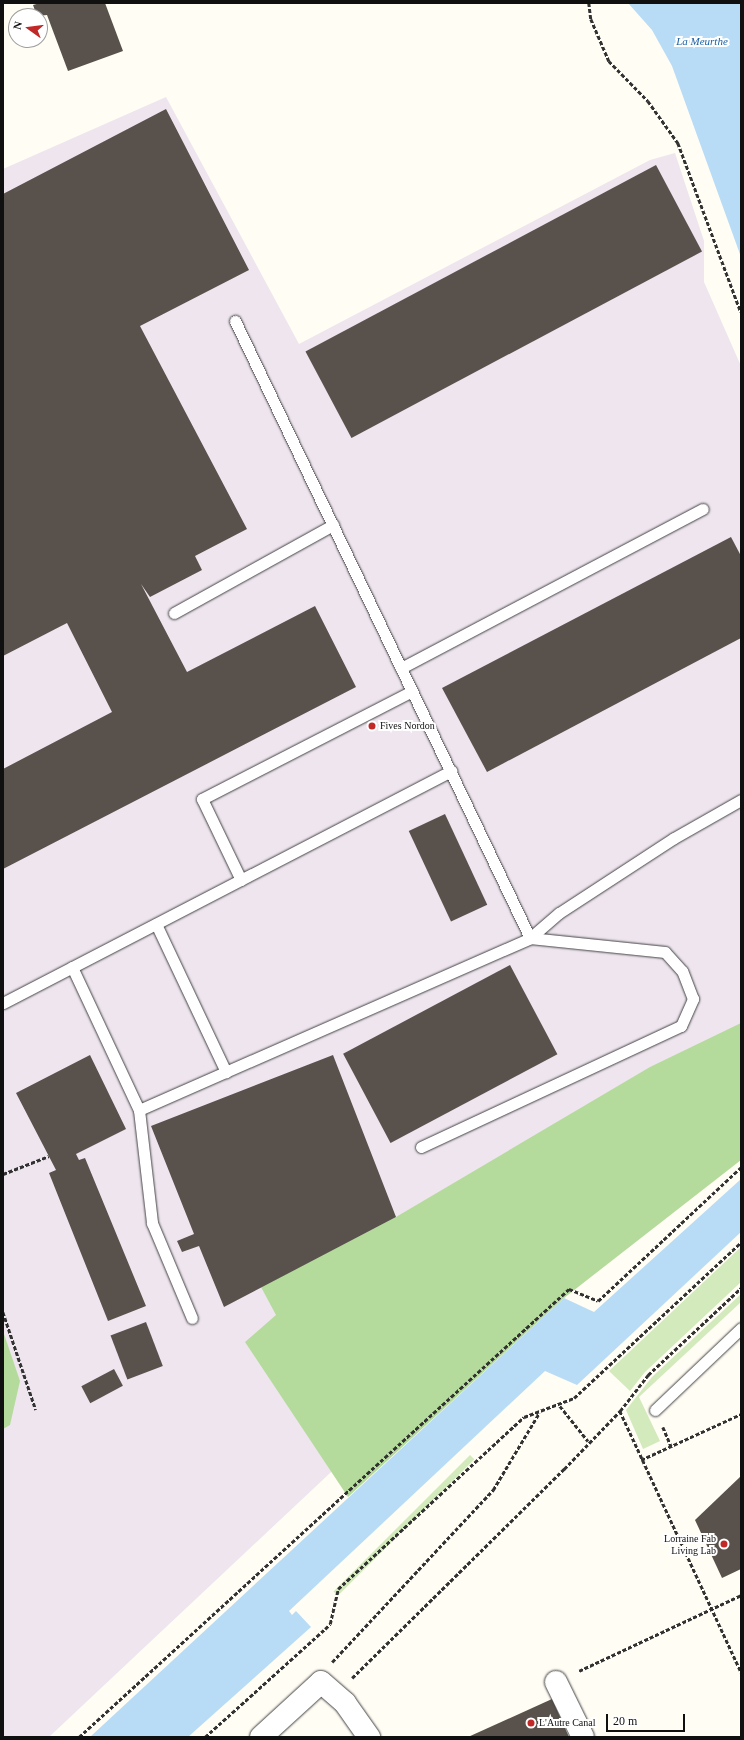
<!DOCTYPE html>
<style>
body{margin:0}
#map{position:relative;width:744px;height:1740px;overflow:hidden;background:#fffdf4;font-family:Georgia,serif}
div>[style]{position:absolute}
.industrial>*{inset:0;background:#eee5ee}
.green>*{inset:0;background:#d2eabc;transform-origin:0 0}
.forest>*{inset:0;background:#b5db9c}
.water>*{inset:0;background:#b8dcf6}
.building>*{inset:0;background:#59524c;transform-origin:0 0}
.path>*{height:2.5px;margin-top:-1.25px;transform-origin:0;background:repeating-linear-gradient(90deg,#323232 0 4px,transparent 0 6px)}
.roads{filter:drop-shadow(0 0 1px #434343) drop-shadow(0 0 1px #434343)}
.lane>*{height:11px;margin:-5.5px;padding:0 5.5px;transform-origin:5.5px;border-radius:5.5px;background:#fff}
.street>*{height:22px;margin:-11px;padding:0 11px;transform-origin:11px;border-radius:11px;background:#fff}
.dots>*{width:11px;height:11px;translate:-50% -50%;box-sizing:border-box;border:2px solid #fff;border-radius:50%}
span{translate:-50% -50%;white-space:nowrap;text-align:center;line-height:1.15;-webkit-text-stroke:4px #fff;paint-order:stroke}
.poi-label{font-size:10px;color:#101010}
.left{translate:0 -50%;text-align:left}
.right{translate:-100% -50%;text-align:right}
.water-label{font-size:11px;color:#1960a3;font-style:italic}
.frame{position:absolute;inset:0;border:4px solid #101010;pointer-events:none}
.north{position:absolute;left:8px;top:8px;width:40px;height:40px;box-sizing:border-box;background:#fff;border:1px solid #9f9f9f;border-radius:50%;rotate:284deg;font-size:11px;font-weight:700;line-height:16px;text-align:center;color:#101010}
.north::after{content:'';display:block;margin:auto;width:14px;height:18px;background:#c12828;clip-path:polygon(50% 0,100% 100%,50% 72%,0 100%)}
.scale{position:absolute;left:606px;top:1714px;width:79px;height:18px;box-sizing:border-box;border:2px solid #101010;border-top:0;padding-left:5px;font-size:12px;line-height:14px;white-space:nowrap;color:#101010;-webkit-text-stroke:3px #fff;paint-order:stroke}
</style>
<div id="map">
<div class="industrial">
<div style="clip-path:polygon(166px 97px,299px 344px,650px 160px,675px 153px,704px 241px,704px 282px,741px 366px,741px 1087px,49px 1737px,3px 1737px,3px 169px)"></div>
</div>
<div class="green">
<div style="clip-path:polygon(741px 1247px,741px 1282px,645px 1372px,630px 1391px,609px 1371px)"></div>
<div style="clip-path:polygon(741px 1294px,741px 1302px,639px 1397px,660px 1441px,643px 1449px,626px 1410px,652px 1377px)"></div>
<div style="left:470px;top:1455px;width:6px;height:193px;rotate:45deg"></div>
</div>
<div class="forest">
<div style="clip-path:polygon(741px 1023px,741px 1160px,564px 1298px,348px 1497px,245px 1342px,276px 1315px,261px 1287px,396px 1217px,650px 1067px)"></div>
<div style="clip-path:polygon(3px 1331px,20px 1381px,10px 1425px,3px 1429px)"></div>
</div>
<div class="water">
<div style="clip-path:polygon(628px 3px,741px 3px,741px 257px,672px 66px,652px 30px)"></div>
<div style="clip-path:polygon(741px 1179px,741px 1232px,577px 1385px,545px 1371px,289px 1611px,292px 1615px,296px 1611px,311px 1627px,188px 1737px,90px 1737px,564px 1298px,594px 1312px)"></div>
</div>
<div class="building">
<div style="clip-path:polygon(40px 3px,105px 3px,123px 51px,68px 71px,47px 15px,37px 16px,33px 5px)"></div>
<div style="clip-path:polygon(166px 109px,249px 270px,140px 326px,247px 529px,195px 556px,202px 570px,150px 597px,141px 584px,187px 672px,315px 606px,356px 687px,3px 869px,3px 769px,112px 712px,67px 623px,3px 656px,3px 194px)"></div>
<div style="left:656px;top:165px;width:98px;height:397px;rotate:62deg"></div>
<div style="clip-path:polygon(731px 537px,741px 556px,741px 638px,487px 772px,442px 688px)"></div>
<div style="left:445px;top:814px;width:100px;height:40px;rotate:65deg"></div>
<div style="left:510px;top:965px;width:101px;height:189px;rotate:62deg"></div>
<div style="clip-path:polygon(90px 1055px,126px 1129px,76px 1154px,79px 1160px,85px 1158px,146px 1306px,108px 1321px,49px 1173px,56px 1170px,16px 1093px)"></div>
<div style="clip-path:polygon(333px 1055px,396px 1217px,224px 1307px,199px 1246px,182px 1252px,177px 1241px,194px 1234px,151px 1126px)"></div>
<div style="left:146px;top:1322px;width:47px;height:38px;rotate:69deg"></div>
<div style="left:114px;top:1369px;width:19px;height:37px;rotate:62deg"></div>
<div style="clip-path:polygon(741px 1476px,741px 1569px,722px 1578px,695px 1520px)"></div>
<div style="clip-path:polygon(552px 1699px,569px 1737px,468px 1737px)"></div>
</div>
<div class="path">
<div style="left:589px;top:3px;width:16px;rotate:83deg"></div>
<div style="left:591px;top:19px;width:46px;rotate:66.8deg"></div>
<div style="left:609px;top:61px;width:56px;rotate:45.7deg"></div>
<div style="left:648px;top:101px;width:52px;rotate:54.5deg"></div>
<div style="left:678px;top:143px;width:180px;rotate:69.6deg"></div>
<div style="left:3px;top:1174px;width:49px;rotate:-21.4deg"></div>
<div style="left:3px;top:1312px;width:103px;rotate:71.4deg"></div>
<div style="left:560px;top:1406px;width:45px;rotate:51.3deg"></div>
<div style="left:620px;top:1411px;width:288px;rotate:65.1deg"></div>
<div style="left:663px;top:1427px;width:21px;rotate:67deg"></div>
<div style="left:641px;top:1460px;width:110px;rotate:-24.7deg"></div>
<div style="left:332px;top:1662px;width:236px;rotate:-46.9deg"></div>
<div style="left:493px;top:1490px;width:90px;rotate:-59.1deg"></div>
<div style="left:579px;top:1671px;width:179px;rotate:-25.1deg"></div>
<div style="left:352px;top:1678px;width:298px;rotate:-44.6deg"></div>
<div style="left:564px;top:1469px;width:81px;rotate:-46deg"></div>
<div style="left:620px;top:1411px;width:46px;rotate:-52.1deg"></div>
<div style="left:648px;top:1375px;width:127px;rotate:-43.1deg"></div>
<div style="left:79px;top:1737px;width:664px;rotate:-42.44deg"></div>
<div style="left:569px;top:1289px;width:31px;rotate:22deg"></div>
<div style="left:598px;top:1301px;width:196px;rotate:-43.1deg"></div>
<div style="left:205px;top:1737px;width:161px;rotate:-42deg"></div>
<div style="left:325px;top:1629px;width:7px;rotate:-45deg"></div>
<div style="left:330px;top:1624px;width:36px;rotate:-77deg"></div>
<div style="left:338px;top:1589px;width:253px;rotate:-42.8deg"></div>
<div style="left:524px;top:1417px;width:53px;rotate:-20.8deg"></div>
<div style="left:574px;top:1398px;width:229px;rotate:-43deg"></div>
</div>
<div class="roads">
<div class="lane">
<div style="left:174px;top:613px;width:182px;rotate:-29deg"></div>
<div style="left:401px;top:668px;width:341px;rotate:-27.8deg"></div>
<div style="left:241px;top:880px;width:90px;rotate:-115.7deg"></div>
<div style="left:202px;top:799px;width:236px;rotate:-27.2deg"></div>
<div style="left:156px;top:924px;width:164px;rotate:64.7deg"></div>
<div style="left:530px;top:938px;width:38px;rotate:-41deg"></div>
<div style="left:559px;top:913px;width:137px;rotate:-33.1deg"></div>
<div style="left:674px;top:838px;width:77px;rotate:-29.6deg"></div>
<div style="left:72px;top:967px;width:158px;rotate:64.9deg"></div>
<div style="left:139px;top:1110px;width:114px;rotate:83.4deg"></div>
<div style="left:152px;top:1223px;width:103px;rotate:67.2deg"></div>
<div style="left:3px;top:1003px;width:505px;rotate:-27.38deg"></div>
<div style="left:139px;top:1110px;width:427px;rotate:-23.7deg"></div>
<div style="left:530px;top:938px;width:684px;rotate:-115.55deg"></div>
<div style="left:421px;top:1147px;width:287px;rotate:-25deg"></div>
<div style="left:681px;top:1026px;width:30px;rotate:-66deg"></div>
<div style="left:693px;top:999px;width:30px;rotate:-111deg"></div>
<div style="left:682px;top:971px;width:25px;rotate:-132deg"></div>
<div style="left:665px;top:952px;width:136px;rotate:-174.1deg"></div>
<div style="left:655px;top:1410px;width:119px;rotate:-43.6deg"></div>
</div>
<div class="street">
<div style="left:556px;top:1682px;width:61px;rotate:63.9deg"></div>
<div style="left:261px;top:1737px;width:81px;rotate:-42.5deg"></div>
<div style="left:321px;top:1682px;width:32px;rotate:41deg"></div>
<div style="left:345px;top:1703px;width:42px;rotate:54.8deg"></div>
</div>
</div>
<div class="dots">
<div style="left:372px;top:726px;background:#c12828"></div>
<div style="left:724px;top:1544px;background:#c12828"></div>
<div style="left:531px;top:1723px;background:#c12828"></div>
</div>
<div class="poi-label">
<span class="left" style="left:380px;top:726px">Fives Nordon</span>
<span class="right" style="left:716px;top:1544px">Lorraine Fab<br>Living Lab</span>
<span class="left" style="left:539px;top:1723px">L'Autre Canal</span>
</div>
<div class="water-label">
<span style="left:702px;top:41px">La Meurthe</span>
</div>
<div class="frame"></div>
<div class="north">N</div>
<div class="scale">20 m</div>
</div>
